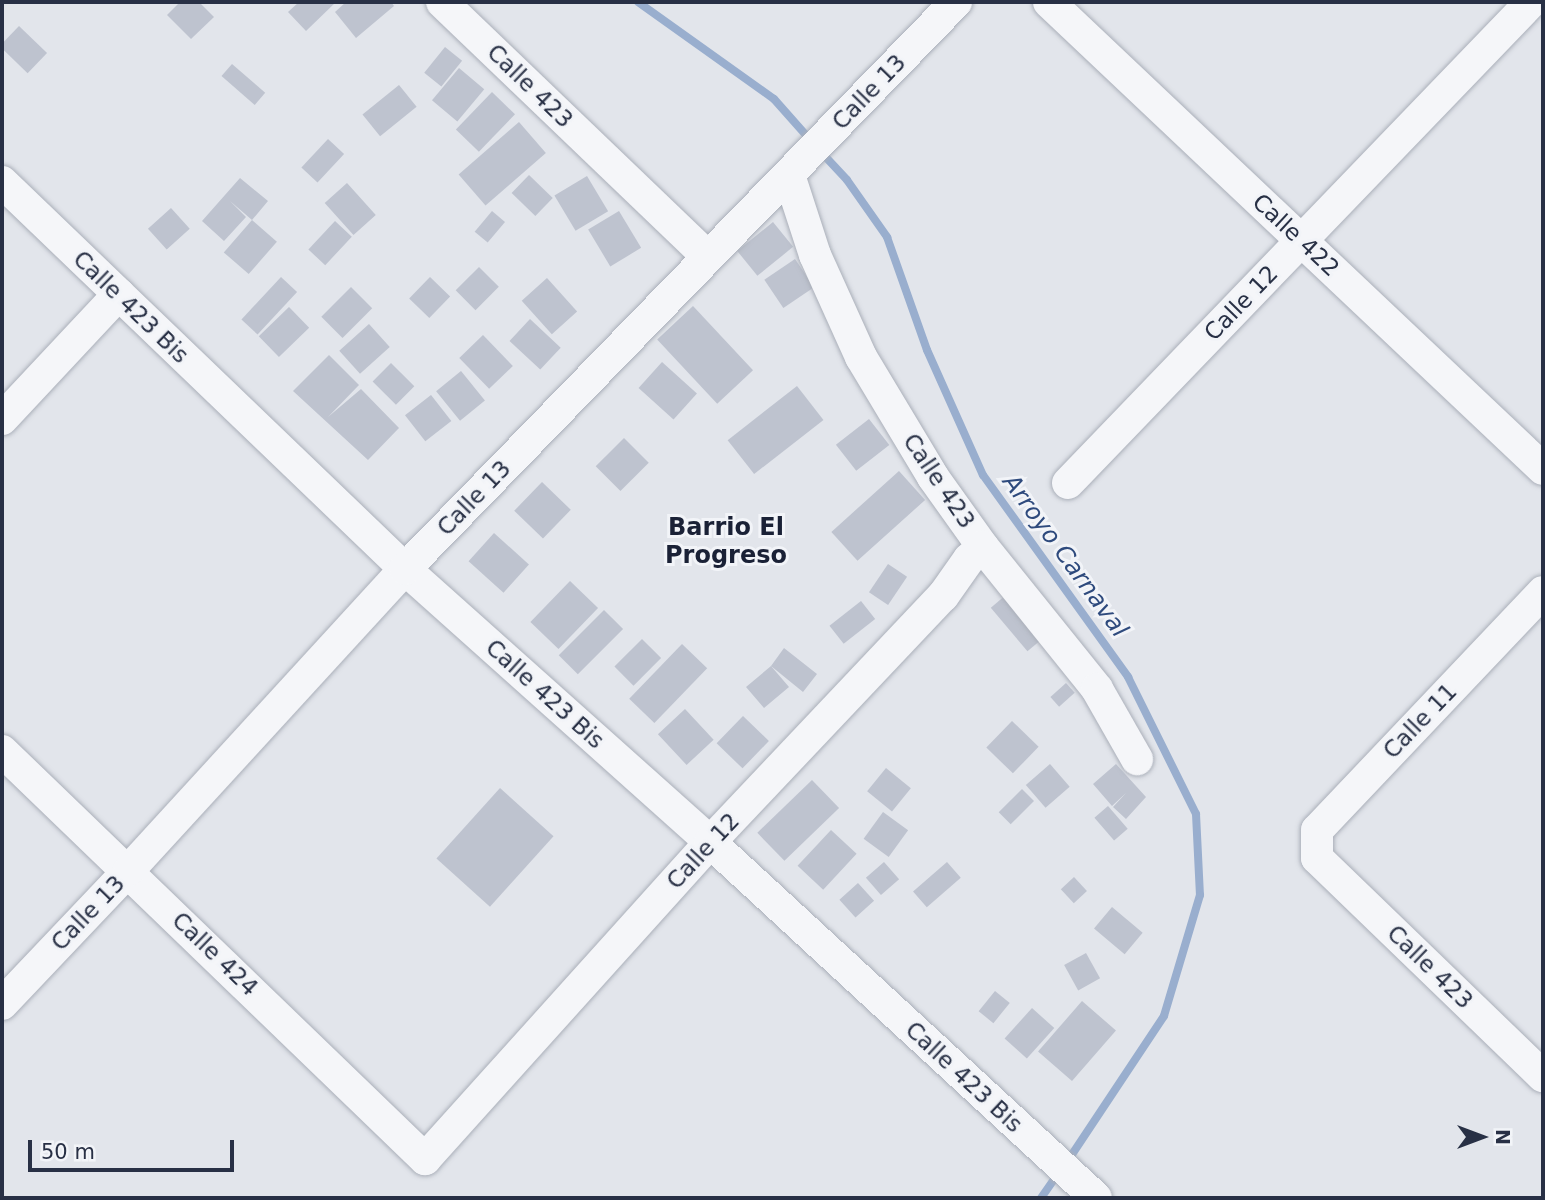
<!DOCTYPE html>
<style>
body{margin:0}
#map{position:relative;width:1545px;height:1200px;overflow:hidden;background:#e2e5eb;font-family:"DejaVu Sans",sans-serif}
div>[style]{position:absolute}
.stream>*{height:8px;margin:-4px;padding:0 4px;transform-origin:4px;border-radius:4px;background:#99aece}
.building>*{inset:0;background:#bec3cf;transform-origin:0 0}
.roads{filter:drop-shadow(0 0 2px #aaafb9) drop-shadow(0 0 2px #aaafb9)}
.minor>*{height:32px;margin:-16px;padding:0 16px;transform-origin:16px;border-radius:16px;background:#f5f6f9}
span{translate:-50% -50%;white-space:nowrap;text-align:center;line-height:1.15;-webkit-text-stroke:6px #f2f4f8;paint-order:stroke}
.street-label{font-size:23px;color:#283045}
.neighbourhood-label{font-size:24px;color:#1a2136;font-weight:700}
.water-label{font-size:24px;color:#2e4a7d;font-style:italic}
.frame{position:absolute;inset:0;border:4px solid #283045;pointer-events:none}
.north{position:absolute;left:1447px;top:1102px;width:70px;height:70px;-webkit-text-stroke:5px #f2f4f8;paint-order:stroke;rotate:90deg;font-size:19px;font-weight:700;line-height:28px;text-align:center;color:#283045}
.north::after{content:'';display:block;margin:auto;width:24px;height:32px;background:#283045;clip-path:polygon(50% 0,100% 100%,50% 72%,0 100%)}
.scale{position:absolute;left:28px;top:1140px;width:206px;height:32px;box-sizing:border-box;border:4px solid #283045;border-top:0;padding-left:9px;font-size:21px;line-height:24px;white-space:nowrap;color:#283045;-webkit-text-stroke:5px #f2f4f8;paint-order:stroke}
</style>
<div id="map">
<div class="stream">
<div style="left:638px;top:2px;width:167px;rotate:35.5deg"></div>
<div style="left:774px;top:99px;width:57px;rotate:48.5deg"></div>
<div style="left:821px;top:152px;width:38px;rotate:47deg"></div>
<div style="left:847px;top:180px;width:70px;rotate:54.9deg"></div>
<div style="left:887px;top:237px;width:120px;rotate:70.5deg"></div>
<div style="left:927px;top:350px;width:137px;rotate:65.9deg"></div>
<div style="left:983px;top:475px;width:249px;rotate:54.3deg"></div>
<div style="left:1128px;top:677px;width:153px;rotate:63.6deg"></div>
<div style="left:1196px;top:814px;width:81px;rotate:87.2deg"></div>
<div style="left:1200px;top:895px;width:126px;rotate:106.6deg"></div>
<div style="left:1164px;top:1016px;width:175px;rotate:123.6deg"></div>
<div style="left:1041px;top:1198px;width:32px;rotate:-55deg"></div>
</div>
<div class="building">
<div style="clip-path:polygon(180px 2px,199px 2px,214px 17px,191px 39px,167px 15px)"></div>
<div style="clip-path:polygon(299px 2px,336px 2px,306px 31px,288px 12px)"></div>
<div style="clip-path:polygon(346px 2px,391px 2px,394px 6px,356px 38px,335px 12px)"></div>
<div style="left:19px;top:26px;width:39px;height:28px;rotate:44deg"></div>
<div style="left:445px;top:47px;width:22px;height:33px;rotate:39deg"></div>
<div style="left:232px;top:64px;width:44px;height:16px;rotate:41deg"></div>
<div style="left:459px;top:68px;width:33px;height:42px;rotate:40deg"></div>
<div style="left:399px;top:85px;width:28px;height:47px;rotate:51deg"></div>
<div style="left:492px;top:92px;width:32px;height:52px;rotate:44deg"></div>
<div style="left:519px;top:122px;width:41px;height:80px;rotate:49deg"></div>
<div style="left:328px;top:139px;width:22px;height:39px;rotate:43deg"></div>
<div style="left:529px;top:175px;width:33px;height:25px;rotate:44deg"></div>
<div style="left:587px;top:176px;width:41px;height:38px;rotate:59deg"></div>
<div style="clip-path:polygon(240px 178px,268px 201px,252px 220px,230px 201px,246px 217px,224px 241px,202px 221px)"></div>
<div style="left:347px;top:183px;width:43px;height:30px;rotate:48deg"></div>
<div style="left:171px;top:208px;width:28px;height:31px;rotate:48deg"></div>
<div style="left:492px;top:211px;width:17px;height:27px;rotate:40deg"></div>
<div style="left:619px;top:211px;width:43px;height:36px;rotate:59deg"></div>
<div style="left:252px;top:220px;width:33px;height:43px;rotate:41deg"></div>
<div style="left:335px;top:221px;width:23px;height:39px;rotate:43deg"></div>
<div style="left:773px;top:222px;width:32px;height:46px;rotate:51deg"></div>
<div style="left:795px;top:259px;width:34px;height:37px;rotate:56deg"></div>
<div style="left:479px;top:267px;width:28px;height:33px;rotate:45deg"></div>
<div style="left:281px;top:277px;width:22px;height:58px;rotate:43deg"></div>
<div style="left:430px;top:277px;width:28px;height:30px;rotate:44deg"></div>
<div style="left:547px;top:278px;width:45px;height:34px;rotate:48deg"></div>
<div style="left:351px;top:287px;width:30px;height:42px;rotate:45deg"></div>
<div style="left:693px;top:306px;width:88px;height:49px;rotate:47deg"></div>
<div style="left:289px;top:307px;width:29px;height:42px;rotate:46deg"></div>
<div style="left:530px;top:319px;width:42px;height:30px;rotate:43deg"></div>
<div style="left:369px;top:324px;width:31px;height:40px;rotate:48deg"></div>
<div style="left:483px;top:335px;width:43px;height:33px;rotate:46deg"></div>
<div style="clip-path:polygon(329px 355px,359px 385px,328px 417px,361px 389px,399px 428px,368px 460px,293px 391px)"></div>
<div style="left:662px;top:362px;width:47px;height:35px;rotate:42deg"></div>
<div style="left:391px;top:363px;width:33px;height:26px;rotate:45deg"></div>
<div style="left:461px;top:371px;width:38px;height:32px;rotate:51deg"></div>
<div style="left:797px;top:386px;width:43px;height:88px;rotate:52deg"></div>
<div style="left:431px;top:395px;width:33px;height:33px;rotate:52deg"></div>
<div style="left:869px;top:419px;width:33px;height:42px;rotate:52deg"></div>
<div style="left:624px;top:438px;width:35px;height:40px;rotate:45deg"></div>
<div style="left:899px;top:471px;width:39px;height:91px;rotate:48deg"></div>
<div style="left:542px;top:482px;width:40px;height:40px;rotate:44deg"></div>
<div style="left:494px;top:533px;width:47px;height:38px;rotate:42deg"></div>
<div style="left:888px;top:564px;width:23px;height:34px;rotate:34deg"></div>
<div style="left:570px;top:581px;width:39px;height:57px;rotate:44deg"></div>
<div style="left:1013px;top:589px;width:57px;height:29px;rotate:50deg"></div>
<div style="left:861px;top:601px;width:23px;height:40px;rotate:52deg"></div>
<div style="left:604px;top:610px;width:27px;height:64px;rotate:45deg"></div>
<div style="left:642px;top:639px;width:27px;height:39px;rotate:45deg"></div>
<div style="left:682px;top:644px;width:35px;height:76px;rotate:44deg"></div>
<div style="clip-path:polygon(784px 648px,817px 674px,803px 692px,771px 666px,789px 687px,764px 708px,746px 687px,771px 666px)"></div>
<div style="left:1066px;top:683px;width:13px;height:21px;rotate:48deg"></div>
<div style="left:685px;top:709px;width:42px;height:37px;rotate:47deg"></div>
<div style="left:743px;top:716px;width:36px;height:38px;rotate:44deg"></div>
<div style="left:1012px;top:721px;width:37px;height:37px;rotate:44deg"></div>
<div style="left:1050px;top:764px;width:30px;height:32px;rotate:49deg"></div>
<div style="clip-path:polygon(1116px 764px,1146px 797px,1126px 819px,1113px 807px,1126px 793px,1112px 806px,1093px 784px)"></div>
<div style="left:886px;top:768px;width:32px;height:30px;rotate:39deg"></div>
<div style="left:812px;top:780px;width:39px;height:76px;rotate:46deg"></div>
<div style="left:500px;top:788px;width:72px;height:95px;rotate:42deg"></div>
<div style="left:1022px;top:789px;width:17px;height:33px;rotate:45deg"></div>
<div style="left:1108px;top:806px;width:30px;height:18px;rotate:49deg"></div>
<div style="left:883px;top:812px;width:31px;height:33px;rotate:36deg"></div>
<div style="left:831px;top:830px;width:35px;height:49px;rotate:43deg"></div>
<div style="left:884px;top:862px;width:23px;height:24px;rotate:49deg"></div>
<div style="left:947px;top:862px;width:21px;height:45px;rotate:49deg"></div>
<div style="left:1074px;top:877px;width:19px;height:18px;rotate:47deg"></div>
<div style="left:858px;top:883px;width:24px;height:25px;rotate:48deg"></div>
<div style="left:1112px;top:907px;width:40px;height:28px;rotate:40deg"></div>
<div style="left:1086px;top:953px;width:29px;height:25px;rotate:61deg"></div>
<div style="left:995px;top:991px;width:19px;height:26px;rotate:39deg"></div>
<div style="left:1082px;top:1001px;width:45px;height:67px;rotate:41deg"></div>
<div style="left:1032px;top:1008px;width:30px;height:41px;rotate:42deg"></div>
</div>
<div class="roads">
<div class="minor">
<div style="left:442px;top:2px;width:368px;rotate:43.8deg"></div>
<div style="left:1049px;top:2px;width:680px;rotate:43.39deg"></div>
<div style="left:789px;top:175px;width:84px;rotate:72deg"></div>
<div style="left:815px;top:255px;width:112px;rotate:65.7deg"></div>
<div style="left:861px;top:357px;width:140px;rotate:59deg"></div>
<div style="left:933px;top:477px;width:86px;rotate:54.5deg"></div>
<div style="left:983px;top:547px;width:182px;rotate:51.2deg"></div>
<div style="left:1097px;top:689px;width:81px;rotate:60.3deg"></div>
<div style="left:2px;top:182px;width:559px;rotate:43.84deg"></div>
<div style="left:405px;top:569px;width:409px;rotate:41.8deg"></div>
<div style="left:710px;top:842px;width:525px;rotate:42.68deg"></div>
<div style="left:2px;top:419px;width:171px;rotate:-46.9deg"></div>
<div style="left:1068px;top:483px;width:668px;rotate:-46.09deg"></div>
<div style="left:1543px;top:592px;width:328px;rotate:133.5deg"></div>
<div style="left:1317px;top:830px;width:28px;rotate:90deg"></div>
<div style="left:1317px;top:858px;width:314px;rotate:44deg"></div>
<div style="left:2px;top:751px;width:588px;rotate:43.97deg"></div>
<div style="left:425px;top:1159px;width:426px;rotate:-48deg"></div>
<div style="left:710px;top:842px;width:339px;rotate:-46.6deg"></div>
<div style="left:943px;top:596px;width:45px;rotate:-54.9deg"></div>
<div style="left:969px;top:559px;width:18px;rotate:-41deg"></div>
<div style="left:2px;top:1004px;width:185px;rotate:-46.5deg"></div>
<div style="left:129px;top:870px;width:408px;rotate:-47.5deg"></div>
<div style="left:405px;top:569px;width:791px;rotate:-45.82deg"></div>
</div>
</div>
<div class="street-label">
<span style="left:530px;top:86px;rotate:44deg">Calle 423</span>
<span style="left:869px;top:92px;rotate:-46deg">Calle 13</span>
<span style="left:1296px;top:235px;rotate:43deg">Calle 422</span>
<span style="left:1241px;top:303px;rotate:-46deg">Calle 12</span>
<span style="left:131px;top:307px;rotate:44deg">Calle 423 Bis</span>
<span style="left:939px;top:481px;rotate:56deg">Calle 423</span>
<span style="left:474px;top:498px;rotate:-46deg">Calle 13</span>
<span style="left:545px;top:694px;rotate:42deg">Calle 423 Bis</span>
<span style="left:1420px;top:721px;rotate:-46deg">Calle 11</span>
<span style="left:703px;top:851px;rotate:-47deg">Calle 12</span>
<span style="left:88px;top:913px;rotate:-46deg">Calle 13</span>
<span style="left:215px;top:954px;rotate:44deg">Calle 424</span>
<span style="left:1430px;top:967px;rotate:44deg">Calle 423</span>
<span style="left:964px;top:1077px;rotate:43deg">Calle 423 Bis</span>
</div>
<div class="neighbourhood-label">
<span style="left:726px;top:542px">Barrio El<br>Progreso</span>
</div>
<div class="water-label">
<span style="left:1065px;top:556px;rotate:54deg">Arroyo Carnaval</span>
</div>
<div class="frame"></div>
<div class="north">N</div>
<div class="scale">50 m</div>
</div>
